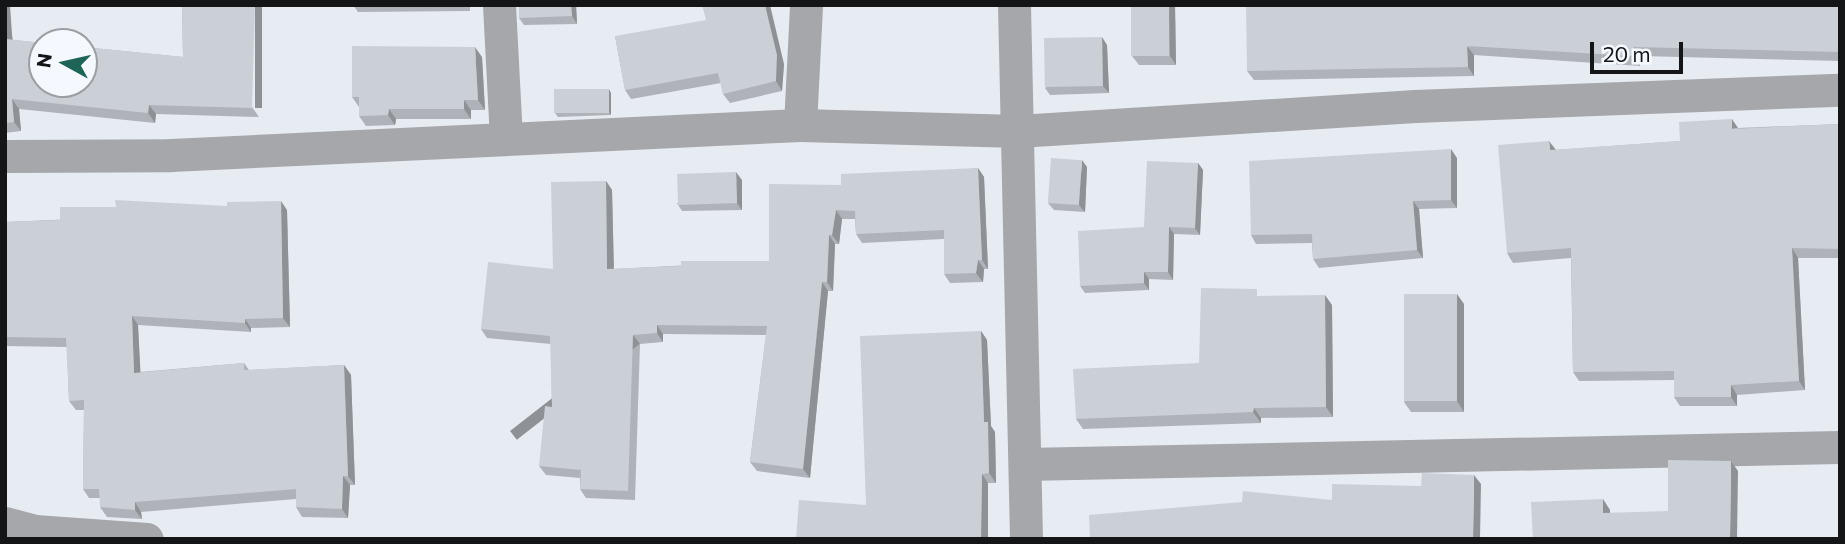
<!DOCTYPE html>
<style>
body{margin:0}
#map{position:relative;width:1845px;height:544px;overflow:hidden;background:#e7ecf3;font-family:Commissioner,sans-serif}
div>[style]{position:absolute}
.street>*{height:33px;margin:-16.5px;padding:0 16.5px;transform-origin:16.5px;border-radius:16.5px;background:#a6a7ab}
.wall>*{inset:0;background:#afb3b9}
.shaded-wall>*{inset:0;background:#8e9296;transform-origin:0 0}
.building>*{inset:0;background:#cbd0d7;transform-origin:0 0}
span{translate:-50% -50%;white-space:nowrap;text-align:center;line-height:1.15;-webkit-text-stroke:7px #f5f9ff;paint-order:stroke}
.frame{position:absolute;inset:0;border:7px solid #131517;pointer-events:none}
.north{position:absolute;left:28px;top:28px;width:70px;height:70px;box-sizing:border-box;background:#f5f9ff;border:2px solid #9b9ea2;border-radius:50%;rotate:278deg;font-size:19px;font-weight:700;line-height:28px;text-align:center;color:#131517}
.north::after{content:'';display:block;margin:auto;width:24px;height:32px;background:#1e6558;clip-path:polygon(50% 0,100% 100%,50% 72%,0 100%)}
.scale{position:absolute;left:1590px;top:42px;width:93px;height:32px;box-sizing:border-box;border:4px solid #131517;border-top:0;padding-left:9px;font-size:21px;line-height:24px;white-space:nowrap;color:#131517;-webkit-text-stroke:5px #f5f9ff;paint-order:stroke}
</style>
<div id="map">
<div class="street">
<div style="left:499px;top:5px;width:132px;rotate:87deg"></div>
<div style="left:1014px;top:5px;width:534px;rotate:88.71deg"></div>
<div style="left:800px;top:125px;width:120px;rotate:-87.1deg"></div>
<div style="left:5px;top:156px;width:166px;rotate:-0.3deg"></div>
<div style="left:171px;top:155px;width:630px;rotate:-2.73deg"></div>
<div style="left:800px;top:125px;width:218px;rotate:1.6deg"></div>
<div style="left:1018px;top:131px;width:398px;rotate:-3.6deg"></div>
<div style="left:1415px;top:106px;width:425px;rotate:-2.2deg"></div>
<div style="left:1025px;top:464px;width:815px;rotate:-1.19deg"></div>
<div style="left:5px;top:523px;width:31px;rotate:15deg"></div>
<div style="left:35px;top:531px;width:112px;rotate:4.1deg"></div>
</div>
<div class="wall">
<div style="clip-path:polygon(5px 5px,13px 40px,183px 57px,182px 5px,259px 117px,156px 114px,155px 123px,19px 109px,21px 131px,5px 133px)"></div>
<div style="clip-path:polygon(353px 5px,470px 5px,470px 11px,358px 12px)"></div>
<div style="clip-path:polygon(576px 5px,577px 24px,524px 25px,519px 18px)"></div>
<div style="clip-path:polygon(1175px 5px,1176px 65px,1139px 65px,1132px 56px)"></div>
<div style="clip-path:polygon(1840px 5px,1840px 61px,1640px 56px,1640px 66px,1474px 55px,1474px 76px,1254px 80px,1247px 71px)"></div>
<div style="clip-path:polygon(615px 36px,784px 64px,782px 91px,730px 103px,723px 94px,721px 83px,631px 99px,625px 90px)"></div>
<div style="clip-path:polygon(1107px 45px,1109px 93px,1050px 95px,1045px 88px)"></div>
<div style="clip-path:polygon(482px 57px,485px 110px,471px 110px,471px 119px,396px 119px,395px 125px,366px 126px,359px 116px,359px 107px,352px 97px)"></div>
<div style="clip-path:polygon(611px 93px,611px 115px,558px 117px,555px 113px)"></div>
<div style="clip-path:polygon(1840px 124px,1840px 258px,1798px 258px,1805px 390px,1737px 395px,1737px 406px,1680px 406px,1674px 397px,1674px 380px,1579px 381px,1573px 372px,1571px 258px,1513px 263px,1507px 253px,1556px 150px,1680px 141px,1738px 128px)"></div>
<div style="clip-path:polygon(1457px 158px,1457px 208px,1419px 209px,1423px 258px,1319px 268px,1313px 259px,1312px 243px,1256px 244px,1251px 235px)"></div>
<div style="clip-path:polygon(1198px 163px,1203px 170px,1200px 235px,1174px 234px,1173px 280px,1149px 279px,1149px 290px,1085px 293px,1080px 286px,1144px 227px)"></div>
<div style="clip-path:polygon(1087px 167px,1085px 212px,1054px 210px,1048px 203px)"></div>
<div style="clip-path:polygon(978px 168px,984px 177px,988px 269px,984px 269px,983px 282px,950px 283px,944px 274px,944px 239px,862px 243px,856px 234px,855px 219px,842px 219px,839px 244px,835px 244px,833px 291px,828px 291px,810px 478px,757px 471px,750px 462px,766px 335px,663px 334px,663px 342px,640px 344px,635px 500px,586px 498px,580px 489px,580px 478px,546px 475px,539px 466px,552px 407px,551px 344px,487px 338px,481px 329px,553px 269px,606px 181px,612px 190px,614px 269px,769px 261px,841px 185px)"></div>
<div style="clip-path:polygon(742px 180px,742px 210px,682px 211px,677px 203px)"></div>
<div style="clip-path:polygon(287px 210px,290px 327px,251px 328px,251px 332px,138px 325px,140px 372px,244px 363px,249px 370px,344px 365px,351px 375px,355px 485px,350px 485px,348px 518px,302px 517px,296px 507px,296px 499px,141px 512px,142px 519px,107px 517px,100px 507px,100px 498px,89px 498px,83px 489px,84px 410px,76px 410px,69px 401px,67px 347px,5px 346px,5px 222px)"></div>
<div style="clip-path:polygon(1262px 296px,1332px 305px,1333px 417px,1261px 418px,1261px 423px,1083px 429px,1076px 419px,1199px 363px)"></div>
<div style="clip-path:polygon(1464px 304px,1464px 412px,1411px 412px,1404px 402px)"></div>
<div style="clip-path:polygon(981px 331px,987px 340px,991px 426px,995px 432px,996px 483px,988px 483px,988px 539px,796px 539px,866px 505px)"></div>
</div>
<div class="shaded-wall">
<div style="clip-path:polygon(5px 5px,10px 5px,13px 49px,7px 39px)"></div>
<div style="left:255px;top:5px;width:7px;height:103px"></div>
<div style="clip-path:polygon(571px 5px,576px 5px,577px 24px,572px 16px)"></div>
<div style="clip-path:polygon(765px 5px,770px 5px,784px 64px,782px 91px,776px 81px)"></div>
<div style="clip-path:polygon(1169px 5px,1175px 5px,1176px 65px,1170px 56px)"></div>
<div style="clip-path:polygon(1102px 37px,1107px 45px,1109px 93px,1103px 86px)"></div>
<div style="clip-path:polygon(1467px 46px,1474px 55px,1474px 76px,1468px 67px)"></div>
<div style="clip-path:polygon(475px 47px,482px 57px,485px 110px,478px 100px)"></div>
<div style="clip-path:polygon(1634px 47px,1640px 56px,1640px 66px,1633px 56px)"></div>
<div style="clip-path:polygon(609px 89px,611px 93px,611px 115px,608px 111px)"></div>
<div style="clip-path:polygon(12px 99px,19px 109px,21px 131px,14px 122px)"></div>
<div style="clip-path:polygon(464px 100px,471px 110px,471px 119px,464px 109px)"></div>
<div style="clip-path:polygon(149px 105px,156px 114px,155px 123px,148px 113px)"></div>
<div style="clip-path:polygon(389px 109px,396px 119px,395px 125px,388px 115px)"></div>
<div style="clip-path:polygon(1732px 119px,1738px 128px,1732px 129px)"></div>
<div style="clip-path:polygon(1549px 141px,1556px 150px,1550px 150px)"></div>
<div style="clip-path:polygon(1451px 149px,1457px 158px,1457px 208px,1451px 200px)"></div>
<div style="clip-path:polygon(1082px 160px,1087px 167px,1085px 212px,1079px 205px)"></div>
<div style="clip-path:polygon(1198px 163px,1203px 170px,1200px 235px,1195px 228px)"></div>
<div style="clip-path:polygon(978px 168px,984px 177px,988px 269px,982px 260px)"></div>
<div style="clip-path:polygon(736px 172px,742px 180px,742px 210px,737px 203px)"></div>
<div style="clip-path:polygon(606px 181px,612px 190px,614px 278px,607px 269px)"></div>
<div style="clip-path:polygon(281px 201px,287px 210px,290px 327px,283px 318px)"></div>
<div style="clip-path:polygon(1413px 201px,1419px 209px,1423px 258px,1417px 250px)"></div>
<div style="clip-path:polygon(836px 210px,842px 219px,839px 244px,832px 235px)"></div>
<div style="clip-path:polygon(1169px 227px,1174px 234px,1173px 280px,1168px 272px)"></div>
<div style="clip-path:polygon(829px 235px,835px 244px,833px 291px,827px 282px)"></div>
<div style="clip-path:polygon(1792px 248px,1798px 258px,1805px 390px,1799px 381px)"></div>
<div style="clip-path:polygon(978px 260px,984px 269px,983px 282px,976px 273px)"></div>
<div style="clip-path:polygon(1144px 272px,1149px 279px,1149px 290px,1144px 283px)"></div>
<div style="clip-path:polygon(822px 282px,828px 291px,810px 478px,803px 469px)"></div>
<div style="clip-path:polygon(1457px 294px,1464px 304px,1464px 412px,1457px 401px)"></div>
<div style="clip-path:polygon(1325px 295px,1332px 305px,1333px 417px,1326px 407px)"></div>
<div style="clip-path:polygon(132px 316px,138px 325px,141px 382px,134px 373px)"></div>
<div style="clip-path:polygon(245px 319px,251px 328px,251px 332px,245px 323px)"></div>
<div style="clip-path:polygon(657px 325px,663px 334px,663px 342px,657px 333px)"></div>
<div style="clip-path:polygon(981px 331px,987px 340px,991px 426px,995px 432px,996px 483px,989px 473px,984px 422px)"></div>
<div style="left:633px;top:335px;width:11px;height:156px;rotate:52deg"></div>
<div style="clip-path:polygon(344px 365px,351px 375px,355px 485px,348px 476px)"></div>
<div style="clip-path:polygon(1731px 385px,1737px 395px,1737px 406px,1731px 397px)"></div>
<div style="clip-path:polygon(1254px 408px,1261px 418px,1261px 423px,1253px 412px)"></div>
<div style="clip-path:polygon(1731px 461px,1738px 471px,1737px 539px,1730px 539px)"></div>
<div style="clip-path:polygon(982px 474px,988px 483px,988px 539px,981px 539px)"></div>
<div style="clip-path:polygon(1474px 475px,1481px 484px,1480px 539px,1473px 539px)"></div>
<div style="clip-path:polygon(343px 476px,350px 485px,348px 518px,342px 509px)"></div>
<div style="clip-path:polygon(1603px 499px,1610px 510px,1610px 523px,1603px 513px)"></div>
<div style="clip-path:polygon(135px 502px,141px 512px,142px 519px,135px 510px)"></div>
</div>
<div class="building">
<div style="clip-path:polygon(182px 5px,255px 5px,252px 108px,149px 105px,148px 113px,12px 99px,14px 122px,5px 123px,5px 20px,7px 39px,42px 43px,42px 84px,84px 84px,84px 47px,183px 57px)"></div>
<div style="clip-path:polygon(519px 5px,571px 5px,572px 16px,519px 18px)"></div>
<div style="clip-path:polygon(702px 5px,765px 5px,777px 55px,776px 81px,723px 94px,718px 73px,625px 90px,615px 36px,706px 20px)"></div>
<div style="left:1131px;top:5px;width:38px;height:51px"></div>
<div style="clip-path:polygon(1246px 5px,1840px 5px,1840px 52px,1634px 47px,1633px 56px,1467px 46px,1468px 67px,1247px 71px)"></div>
<div style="left:1102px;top:37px;width:49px;height:58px;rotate:89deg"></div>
<div style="clip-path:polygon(352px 46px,475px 47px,478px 100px,464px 100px,464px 109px,389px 109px,388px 115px,359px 116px,359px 97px,352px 97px)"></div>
<div style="left:554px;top:89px;width:55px;height:24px"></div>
<div style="clip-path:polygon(1732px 119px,1732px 129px,1840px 124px,1840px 249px,1792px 248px,1799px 381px,1731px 385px,1731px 397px,1674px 397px,1674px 371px,1573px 372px,1571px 248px,1507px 253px,1498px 145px,1549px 141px,1550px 150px,1680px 141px,1679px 122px)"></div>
<div style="clip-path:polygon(1451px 149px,1451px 200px,1413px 201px,1417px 250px,1313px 259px,1312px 234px,1251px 235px,1249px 161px)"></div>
<div style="left:1051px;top:158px;width:31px;height:45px;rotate:4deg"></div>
<div style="clip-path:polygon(1147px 161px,1198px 163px,1195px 228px,1169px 227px,1168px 272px,1144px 272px,1144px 283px,1080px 286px,1078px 231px,1144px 227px)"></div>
<div style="clip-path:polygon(978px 168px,982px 260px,978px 260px,976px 273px,944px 274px,944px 230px,856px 234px,855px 211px,836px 210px,832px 235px,829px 235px,827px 282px,822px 282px,803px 469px,750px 462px,767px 326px,657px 325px,657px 333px,633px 335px,628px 491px,580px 489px,581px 470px,539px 466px,545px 406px,552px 407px,550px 336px,481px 329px,488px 262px,553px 269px,551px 182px,606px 181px,607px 269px,681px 266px,681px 261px,769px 261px,769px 184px,841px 185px,841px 174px)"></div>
<div style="left:736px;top:172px;width:31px;height:59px;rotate:88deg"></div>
<div style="clip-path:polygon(115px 200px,227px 206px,227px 202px,281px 201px,283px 318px,245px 319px,245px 323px,132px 316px,134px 373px,244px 363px,244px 370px,344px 365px,348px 476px,343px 476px,342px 509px,296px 507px,296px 489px,135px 502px,135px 510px,100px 507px,99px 489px,83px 489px,84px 400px,69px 401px,66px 338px,5px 337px,5px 222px,60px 220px,60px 207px,116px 207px)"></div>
<div style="clip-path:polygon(1201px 288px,1257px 289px,1257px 296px,1325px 295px,1326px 407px,1254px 408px,1253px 412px,1076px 419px,1073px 369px,1199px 363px)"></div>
<div style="left:1457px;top:294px;width:107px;height:53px;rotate:90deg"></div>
<div style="clip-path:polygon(981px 331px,984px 422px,988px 422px,989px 473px,982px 474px,981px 539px,796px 539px,799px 500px,866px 505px,860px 336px)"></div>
<div style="clip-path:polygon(1668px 460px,1731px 461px,1730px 539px,1533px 539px,1531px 502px,1603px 499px,1603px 513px,1668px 511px)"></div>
<div style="clip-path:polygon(1422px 473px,1474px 475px,1473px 539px,1090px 539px,1089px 515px,1242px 502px,1243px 491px,1332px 500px,1332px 484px,1421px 486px)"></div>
</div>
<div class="frame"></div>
<div class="north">N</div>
<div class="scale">20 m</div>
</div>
